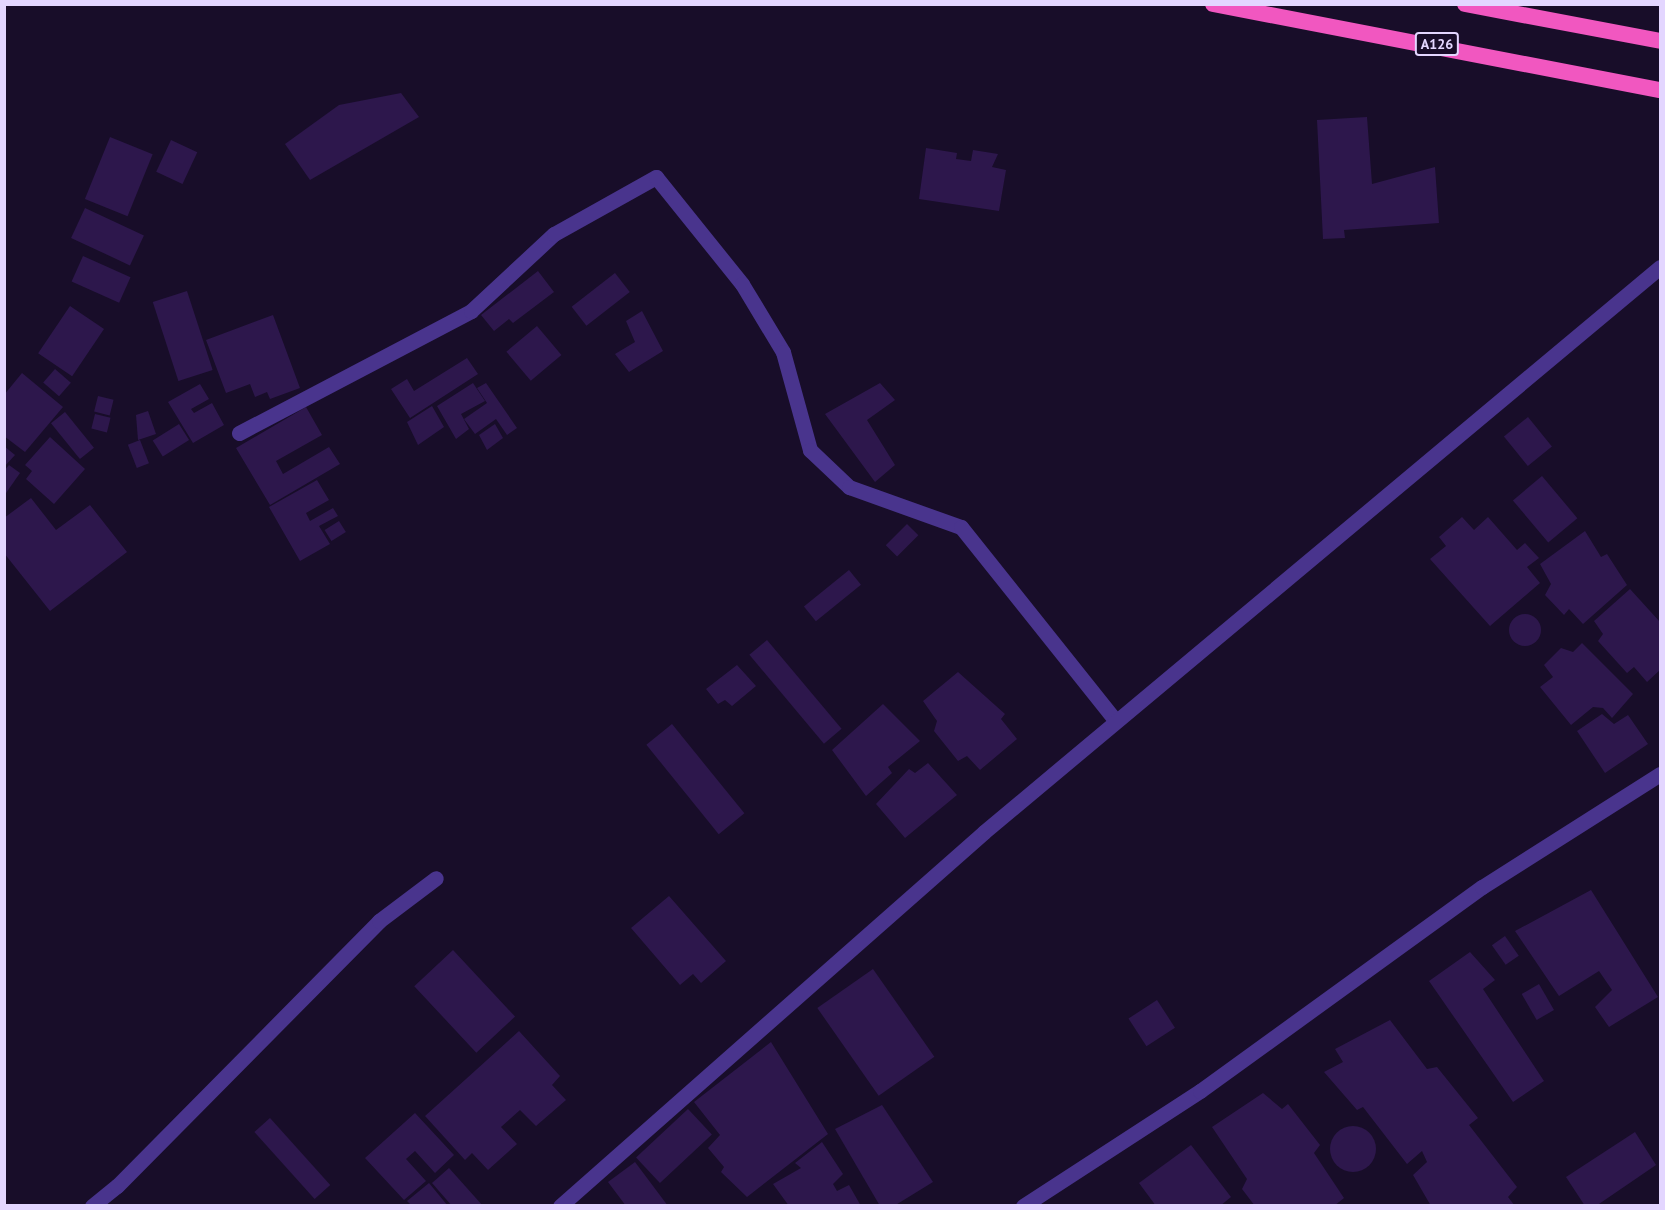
<!DOCTYPE html>
<style>
body{margin:0}
#map{position:relative;width:1665px;height:1210px;overflow:hidden;background:#180d29;font-family:"PT Sans",sans-serif}
div>[style]{position:absolute}
.building>*{inset:0;background:#2d174c;transform-origin:0 0}
.round{border-radius:50%}
.minor>*{height:15px;margin:-7.5px;padding:0 7.5px;transform-origin:7.5px;border-radius:7.5px;background:#49348d}
.trunk>*{height:16px;margin:-8px;padding:0 8px;transform-origin:8px;border-radius:8px;background:#f157c0}
span{translate:-50% -50%;white-space:nowrap;text-align:center;line-height:1.15;-webkit-text-stroke:6px #180d29;paint-order:stroke}
.shield-label span{padding:2px 4px;background:#180d29;border:2px solid;border-radius:4px;-webkit-text-stroke-width:0}
.shield-label{font-size:14px;color:#e3d6ff;font-weight:700}
.frame{position:absolute;inset:0;border:6px solid #e3d6ff;pointer-events:none}
</style>
<div id="map">
<div class="building">
<div style="clip-path:polygon(401px 93px,419px 117px,310px 180px,285px 144px,339px 105px)"></div>
<div style="clip-path:polygon(1367px 117px,1372px 184px,1435px 167px,1439px 223px,1344px 230px,1345px 238px,1323px 239px,1317px 120px)"></div>
<div style="left:110px;top:137px;width:46px;height:67px;rotate:22deg"></div>
<div style="left:171px;top:140px;width:29px;height:35px;rotate:25deg"></div>
<div style="clip-path:polygon(926px 148px,957px 153px,956px 159px,971px 161px,973px 150px,998px 154px,992px 167px,1006px 170px,999px 211px,919px 199px)"></div>
<div style="left:85px;top:208px;width:65px;height:33px;rotate:25deg"></div>
<div style="left:83px;top:256px;width:52px;height:28px;rotate:24deg"></div>
<div style="clip-path:polygon(538px 271px,554px 292px,513px 323px,509px 319px,494px 331px,481px 315px)"></div>
<div style="left:615px;top:273px;width:24px;height:55px;rotate:52deg"></div>
<div style="left:187px;top:291px;width:83px;height:36px;rotate:72deg"></div>
<div style="left:70px;top:306px;width:41px;height:57px;rotate:34deg"></div>
<div style="clip-path:polygon(642px 311px,663px 351px,629px 372px,615px 354px,635px 342px,626px 321px)"></div>
<div style="clip-path:polygon(273px 315px,300px 388px,270px 399px,267px 392px,255px 397px,250px 384px,226px 393px,206px 340px)"></div>
<div style="left:537px;top:326px;width:38px;height:40px;rotate:50deg"></div>
<div style="clip-path:polygon(467px 358px,478px 374px,410px 418px,391px 389px,407px 379px,414px 391px)"></div>
<div style="left:55px;top:369px;width:21px;height:18px;rotate:41deg"></div>
<div style="clip-path:polygon(22px 373px,63px 407px,25px 452px,4px 436px,4px 395px)"></div>
<div style="clip-path:polygon(473px 383px,485px 401px,461px 414px,469px 429px,456px 439px,437px 406px)"></div>
<div style="clip-path:polygon(486px 383px,517px 428px,507px 435px,496px 419px,475px 434px,464px 419px,487px 403px,477px 388px)"></div>
<div style="clip-path:polygon(880px 383px,895px 400px,867px 420px,895px 465px,875px 482px,825px 414px)"></div>
<div style="clip-path:polygon(200px 384px,209px 399px,191px 409px,194px 413px,212px 403px,224px 425px,193px 443px,168px 402px)"></div>
<div style="left:98px;top:396px;width:16px;height:16px;rotate:14deg"></div>
<div style="clip-path:polygon(432px 406px,444px 427px,418px 445px,407px 422px)"></div>
<div style="clip-path:polygon(306px 407px,322px 435px,276px 461px,283px 474px,329px 447px,340px 464px,270px 505px,236px 448px)"></div>
<div style="clip-path:polygon(148px 411px,156px 434px,138px 440px,136px 415px)"></div>
<div style="left:65px;top:412px;width:46px;height:18px;rotate:51deg"></div>
<div style="left:95px;top:414px;width:16px;height:15px;rotate:14deg"></div>
<div style="left:1528px;top:417px;width:38px;height:31px;rotate:51deg"></div>
<div style="left:179px;top:424px;width:19px;height:31px;rotate:58deg"></div>
<div style="clip-path:polygon(495px 424px,503px 438px,487px 450px,479px 435px)"></div>
<div style="clip-path:polygon(50px 437px,85px 469px,54px 504px,26px 479px,32px 471px,25px 465px)"></div>
<div style="left:140px;top:440px;width:25px;height:13px;rotate:69deg"></div>
<div style="clip-path:polygon(4px 446px,15px 455px,4px 467px)"></div>
<div style="clip-path:polygon(9px 465px,20px 473px,4px 496px,4px 471px)"></div>
<div style="left:1542px;top:476px;width:55px;height:38px;rotate:50deg"></div>
<div style="clip-path:polygon(317px 480px,329px 500px,306px 513px,310px 521px,333px 508px,338px 516px,319px 526px,330px 544px,300px 561px,269px 507px)"></div>
<div style="clip-path:polygon(31px 498px,56px 530px,90px 505px,127px 552px,50px 611px,4px 553px,4px 518px)"></div>
<div style="clip-path:polygon(1462px 517px,1474px 530px,1488px 517px,1517px 550px,1525px 543px,1539px 558px,1527px 567px,1540px 583px,1490px 626px,1430px 559px,1446px 546px,1439px 537px)"></div>
<div style="left:339px;top:521px;width:13px;height:17px;rotate:58deg"></div>
<div style="left:907px;top:524px;width:16px;height:30px;rotate:45deg"></div>
<div style="clip-path:polygon(1585px 531px,1601px 557px,1607px 554px,1627px 585px,1583px 624px,1569px 609px,1564px 615px,1545px 595px,1551px 584px,1540px 564px)"></div>
<div style="left:849px;top:570px;width:19px;height:58px;rotate:51deg"></div>
<div style="clip-path:polygon(1630px 589px,1660px 622px,1660px 670px,1647px 682px,1634px 667px,1627px 673px,1598px 641px,1603px 634px,1594px 621px)"></div>
<div class="round" style="left:1509px;top:614px;width:32px;height:32px"></div>
<div style="left:767px;top:640px;width:116px;height:23px;rotate:50deg"></div>
<div style="clip-path:polygon(1582px 643px,1633px 694px,1612px 718px,1603px 708px,1593px 707px,1571px 725px,1540px 687px,1553px 677px,1544px 665px,1561px 648px,1573px 652px)"></div>
<div style="clip-path:polygon(737px 665px,756px 686px,732px 706px,725px 700px,718px 704px,706px 689px)"></div>
<div style="clip-path:polygon(958px 672px,1005px 714px,1001px 719px,1017px 739px,980px 770px,967px 756px,958px 761px,934px 731px,937px 721px,923px 701px)"></div>
<div style="clip-path:polygon(883px 704px,920px 741px,888px 767px,892px 773px,866px 796px,832px 750px)"></div>
<div style="clip-path:polygon(1602px 714px,1614px 724px,1628px 715px,1648px 744px,1605px 773px,1577px 731px)"></div>
<div style="left:672px;top:724px;width:115px;height:33px;rotate:51deg"></div>
<div style="clip-path:polygon(928px 763px,957px 795px,905px 838px,876px 804px,909px 769px,915px 773px)"></div>
<div style="clip-path:polygon(1591px 890px,1658px 997px,1609px 1027px,1595px 1007px,1612px 990px,1599px 971px,1559px 996px,1515px 931px)"></div>
<div style="clip-path:polygon(669px 896px,726px 961px,701px 983px,693px 974px,680px 985px,631px 928px)"></div>
<div style="left:1505px;top:936px;width:24px;height:16px;rotate:55deg"></div>
<div style="left:453px;top:950px;width:91px;height:53px;rotate:47deg"></div>
<div style="clip-path:polygon(1470px 952px,1495px 980px,1483px 989px,1544px 1081px,1513px 1102px,1429px 981px)"></div>
<div style="left:873px;top:969px;width:107px;height:68px;rotate:55deg"></div>
<div style="left:1539px;top:984px;width:30px;height:20px;rotate:60deg"></div>
<div style="left:1157px;top:1000px;width:33px;height:34px;rotate:57deg"></div>
<div style="clip-path:polygon(1390px 1020px,1427px 1069px,1437px 1067px,1478px 1118px,1469px 1125px,1517px 1187px,1508px 1197px,1515px 1206px,1431px 1206px,1413px 1175px,1427px 1162px,1422px 1151px,1407px 1164px,1363px 1107px,1357px 1110px,1324px 1072px,1343px 1062px,1335px 1049px)"></div>
<div style="clip-path:polygon(519px 1031px,560px 1076px,552px 1085px,566px 1100px,536px 1126px,520px 1110px,501px 1127px,517px 1144px,488px 1170px,472px 1153px,465px 1160px,425px 1116px)"></div>
<div style="clip-path:polygon(771px 1042px,828px 1134px,747px 1197px,721px 1172px,724px 1167px,708px 1148px,720px 1135px,694px 1102px)"></div>
<div style="clip-path:polygon(1263px 1093px,1282px 1109px,1288px 1104px,1320px 1145px,1314px 1153px,1344px 1198px,1334px 1206px,1255px 1206px,1242px 1189px,1247px 1179px,1212px 1127px)"></div>
<div style="clip-path:polygon(882px 1105px,933px 1182px,894px 1206px,880px 1206px,835px 1129px)"></div>
<div style="left:688px;top:1109px;width:35px;height:71px;rotate:47deg"></div>
<div style="clip-path:polygon(415px 1113px,454px 1155px,435px 1173px,415px 1151px,406px 1159px,426px 1181px,404px 1200px,365px 1158px)"></div>
<div style="left:270px;top:1118px;width:90px;height:21px;rotate:48deg"></div>
<div class="round" style="left:1330px;top:1126px;width:46px;height:46px"></div>
<div style="clip-path:polygon(1635px 1132px,1656px 1165px,1596px 1206px,1585px 1206px,1566px 1177px)"></div>
<div style="clip-path:polygon(822px 1142px,843px 1174px,833px 1184px,837px 1191px,849px 1185px,861px 1206px,789px 1206px,773px 1184px,801px 1168px,795px 1163px)"></div>
<div style="clip-path:polygon(1191px 1145px,1231px 1197px,1220px 1206px,1156px 1206px,1139px 1183px)"></div>
<div style="clip-path:polygon(635px 1162px,668px 1206px,626px 1206px,608px 1182px)"></div>
<div style="clip-path:polygon(449px 1168px,483px 1206px,452px 1206px,432px 1183px)"></div>
<div style="clip-path:polygon(429px 1183px,448px 1206px,412px 1206px,407px 1201px)"></div>
</div>
<div class="minor">
<div style="left:239px;top:433px;width:262px;rotate:-27.7deg"></div>
<div style="left:471px;top:311px;width:113px;rotate:-42.9deg"></div>
<div style="left:554px;top:234px;width:117px;rotate:-29.2deg"></div>
<div style="left:656px;top:177px;width:137px;rotate:51.2deg"></div>
<div style="left:742px;top:284px;width:79px;rotate:58.9deg"></div>
<div style="left:783px;top:352px;width:102px;rotate:74.6deg"></div>
<div style="left:810px;top:450px;width:54px;rotate:43.5deg"></div>
<div style="left:849px;top:487px;width:119px;rotate:19.7deg"></div>
<div style="left:961px;top:527px;width:248px;rotate:51.4deg"></div>
<div style="left:92px;top:1206px;width:32px;rotate:-39deg"></div>
<div style="left:117px;top:1186px;width:373px;rotate:-45.3deg"></div>
<div style="left:379px;top:921px;width:71px;rotate:-37deg"></div>
<div style="left:560px;top:1206px;width:565px;rotate:-41.41deg"></div>
<div style="left:984px;top:832px;width:881px;rotate:-39.89deg"></div>
<div style="left:1023px;top:1206px;width:211px;rotate:-33deg"></div>
<div style="left:1200px;top:1091px;width:348px;rotate:-35.9deg"></div>
<div style="left:1482px;top:887px;width:211px;rotate:-32.4deg"></div>
</div>
<div class="trunk">
<div style="left:1213px;top:4px;width:455px;rotate:10.9deg"></div>
<div style="left:1465px;top:4px;width:198px;rotate:10.7deg"></div>
</div>
<div class="shield-label">
<span style="left:1437px;top:44px">A126</span>
</div>
<div class="frame"></div>
</div>
